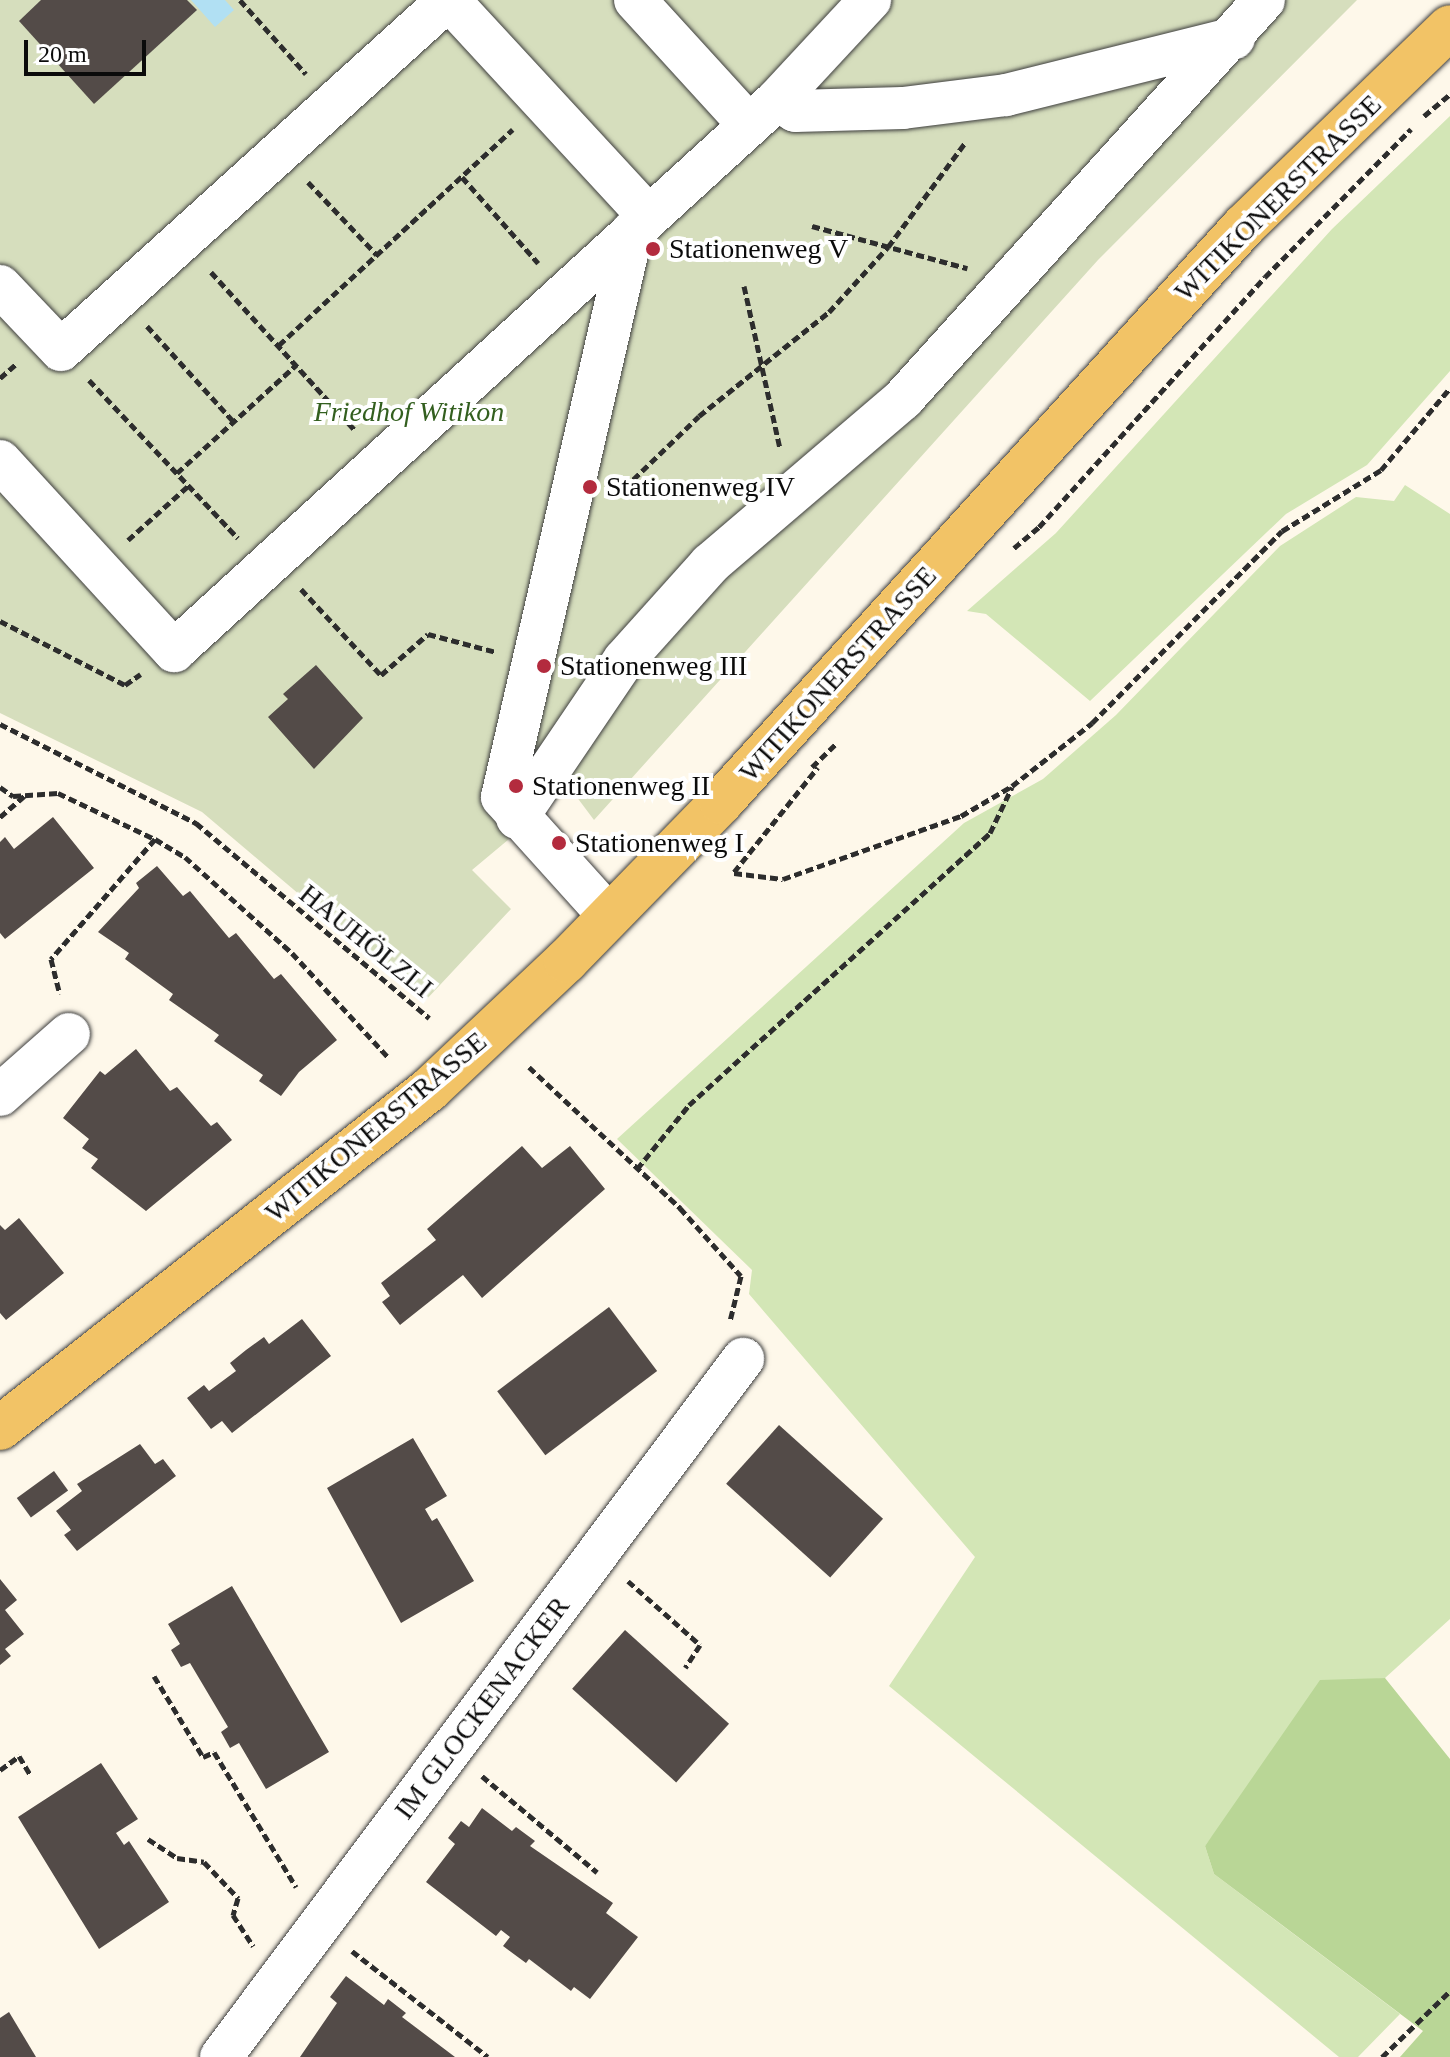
<!DOCTYPE html>
<meta charset="utf-8">
<style>
body{margin:0}
#map{position:relative;width:1450px;height:2057px;overflow:hidden;background:#fef8ea;font-family:"Times New Roman",serif}
div>[style]{position:absolute}
.green>*{inset:0;background:#d3e6b6}
.forest>*{inset:0;background:#b9d696}
.cemetery>*{inset:0;background:#d6debd}
.water>*{inset:0;background:#b1e0f3}
.building>*{inset:0;background:#534b48;transform-origin:0 0}
.path>*{height:5px;margin-top:-2.5px;transform-origin:0;background:repeating-linear-gradient(90deg,#2d2d2d 0 8px,transparent 0 12px)}
.roads{filter:drop-shadow(0 0 2px #3e3e3e) drop-shadow(0 0 2px #3e3e3e)}
.minor>*{height:42px;margin:-21px;padding:0 21px;transform-origin:21px;border-radius:21px;background:#fff}
.major>*{height:44px;margin:-22px;padding:0 22px;transform-origin:22px;border-radius:22px;background:#f2c366}
.dots>*{width:22px;height:22px;translate:-50% -50%;box-sizing:border-box;border:4px solid #fff;border-radius:50%}
span{translate:-50% -50%;white-space:nowrap;text-align:center;line-height:1.15;-webkit-text-stroke:8px #fff;paint-order:stroke}
.street-label{font-size:28px;color:#0b0b0b}
.poi-label{font-size:28px;color:#0b0b0b}
.left{translate:0 -50%;text-align:left}
.park-label{font-size:28px;color:#335f1f;font-style:italic}
.scale{position:absolute;left:24px;top:40px;width:122px;height:36px;box-sizing:border-box;border:4px solid #0b0b0b;border-top:0;padding-left:10px;font-size:24px;line-height:28px;white-space:nowrap;color:#0b0b0b;-webkit-text-stroke:6px #fff;paint-order:stroke}
</style>
<div id="map">
<div class="green">
<div style="clip-path:polygon(1450px 116px,1450px 371px,1367px 465px,1286px 514px,1090px 701px,986px 614px,967px 611px,1056px 533px,1332px 229px)"></div>
<div style="clip-path:polygon(1405px 485px,1450px 514px,1450px 1619px,1385px 1678px,1359px 1681px,1251px 1786px,1205px 1846px,1214px 1874px,1400px 2014px,1358px 2057px,1339px 2057px,889px 1686px,975px 1557px,749px 1294px,752px 1270px,617px 1139px,964px 823px,1043px 779px,1116px 715px,1280px 546px,1356px 497px,1394px 501px)"></div>
</div>
<div class="forest">
<div style="clip-path:polygon(1385px 1678px,1450px 1759px,1450px 2057px,1400px 2057px,1423px 2031px,1214px 1874px,1205px 1846px,1320px 1680px)"></div>
</div>
<div class="cemetery">
<div style="clip-path:polygon(0 0,1357px 0,1098px 260px,594px 820px,570px 788px,472px 870px,511px 909px,425px 1001px,202px 812px,0 713px)"></div>
</div>
<div class="water">
<div style="clip-path:polygon(191px 0,225px 0,234px 10px,215px 27px)"></div>
</div>
<div class="building">
<div style="clip-path:polygon(41px 0,187px 0,197px 10px,94px 104px,19px 21px)"></div>
<div style="clip-path:polygon(316px 665px,363px 718px,314px 769px,268px 717px,288px 699px,283px 694px)"></div>
<div style="clip-path:polygon(53px 817px,94px 868px,5px 939px,0 933px,0 842px,5px 837px,14px 849px)"></div>
<div style="clip-path:polygon(157px 866px,183px 896px,190px 891px,229px 938px,236px 933px,274px 979px,281px 974px,337px 1040px,299px 1072px,281px 1096px,259px 1081px,263px 1075px,214px 1041px,219px 1035px,169px 1000px,173px 994px,125px 959px,129px 953px,98px 932px,139px 888px,136px 883px)"></div>
<div style="clip-path:polygon(136px 1049px,170px 1091px,177px 1087px,211px 1126px,217px 1122px,232px 1140px,146px 1211px,91px 1168px,98px 1159px,82px 1148px,89px 1139px,63px 1118px,100px 1071px,105px 1075px)"></div>
<div style="clip-path:polygon(522px 1146px,542px 1168px,570px 1146px,605px 1189px,482px 1298px,463px 1275px,400px 1325px,382px 1302px,390px 1296px,381px 1283px,436px 1240px,427px 1229px)"></div>
<div style="clip-path:polygon(19px 1218px,64px 1273px,6px 1320px,0 1313px,0 1225px,5px 1230px)"></div>
<div style="left:609px;top:1307px;width:80px;height:140px;rotate:53deg"></div>
<div style="clip-path:polygon(302px 1319px,331px 1356px,232px 1433px,222px 1421px,211px 1429px,187px 1398px,204px 1385px,209px 1391px,236px 1371px,230px 1363px,246px 1350px,264px 1337px,269px 1344px)"></div>
<div style="left:779px;top:1425px;width:140px;height:79px;rotate:42deg"></div>
<div style="clip-path:polygon(413px 1438px,447px 1496px,425px 1509px,432px 1521px,437px 1518px,474px 1581px,401px 1623px,327px 1488px)"></div>
<div style="clip-path:polygon(140px 1444px,155px 1464px,163px 1459px,176px 1476px,77px 1551px,64px 1535px,71px 1530px,56px 1511px,82px 1491px,77px 1484px)"></div>
<div style="left:54px;top:1471px;width:24px;height:46px;rotate:54deg"></div>
<div style="clip-path:polygon(0 1579px,17px 1600px,5px 1610px,24px 1634px,5px 1649px,11px 1656px,0 1665px)"></div>
<div style="clip-path:polygon(232px 1586px,329px 1752px,266px 1789px,239px 1743px,230px 1748px,221px 1732px,228px 1727px,190px 1663px,181px 1667px,171px 1650px,180px 1644px,168px 1624px)"></div>
<div style="left:625px;top:1630px;width:140px;height:79px;rotate:42deg"></div>
<div style="clip-path:polygon(101px 1763px,138px 1819px,116px 1833px,124px 1845px,129px 1841px,169px 1902px,99px 1949px,18px 1817px)"></div>
<div style="clip-path:polygon(482px 1808px,512px 1831px,516px 1827px,535px 1841px,530px 1846px,613px 1903px,606px 1913px,638px 1937px,590px 1999px,574px 1987px,571px 1991px,529px 1959px,526px 1963px,503px 1946px,510px 1937px,501px 1930px,496px 1936px,426px 1882px,455px 1844px,448px 1838px,461px 1821px,469px 1827px)"></div>
<div style="clip-path:polygon(346px 1976px,384px 2005px,388px 1999px,406px 2013px,402px 2017px,455px 2057px,300px 2057px,337px 2003px,330px 1997px)"></div>
<div style="clip-path:polygon(9px 2012px,36px 2057px,0 2057px,0 2018px)"></div>
</div>
<div class="path">
<div style="left:240px;top:0;width:99px;rotate:48.3deg"></div>
<div style="left:1424px;top:116px;width:34px;rotate:-40deg"></div>
<div style="left:462px;top:177px;width:115px;rotate:48.5deg"></div>
<div style="left:308px;top:182px;width:100px;rotate:46.6deg"></div>
<div style="left:812px;top:226px;width:161px;rotate:15.2deg"></div>
<div style="left:211px;top:272px;width:214px;rotate:47.7deg"></div>
<div style="left:744px;top:286px;width:167px;rotate:77.5deg"></div>
<div style="left:147px;top:326px;width:130px;rotate:47.8deg"></div>
<div style="left:279px;top:345px;width:318px;rotate:-42.7deg"></div>
<div style="left:0;top:378px;width:23px;rotate:-41deg"></div>
<div style="left:89px;top:380px;width:217px;rotate:46.7deg"></div>
<div style="left:177px;top:473px;width:161px;rotate:-42.2deg"></div>
<div style="left:616px;top:496px;width:115px;rotate:-43.9deg"></div>
<div style="left:699px;top:416px;width:166px;rotate:-38.7deg"></div>
<div style="left:829px;top:312px;width:88px;rotate:-47.8deg"></div>
<div style="left:888px;top:247px;width:129px;rotate:-53.5deg"></div>
<div style="left:128px;top:540px;width:81px;rotate:-42deg"></div>
<div style="left:1014px;top:548px;width:33px;rotate:-40deg"></div>
<div style="left:1039px;top:527px;width:337px;rotate:-47.9deg"></div>
<div style="left:1265px;top:277px;width:208px;rotate:-45.4deg"></div>
<div style="left:301px;top:589px;width:117px;rotate:47.1deg"></div>
<div style="left:381px;top:675px;width:62px;rotate:-41.1deg"></div>
<div style="left:428px;top:634px;width:70px;rotate:14.8deg"></div>
<div style="left:0;top:621px;width:140px;rotate:27.1deg"></div>
<div style="left:125px;top:685px;width:19px;rotate:-35deg"></div>
<div style="left:0;top:724px;width:220px;rotate:26.8deg"></div>
<div style="left:196px;top:823px;width:304px;rotate:39.9deg"></div>
<div style="left:812px;top:767px;width:33px;rotate:-44deg"></div>
<div style="left:0;top:787px;width:16px;rotate:35deg"></div>
<div style="left:13px;top:796px;width:45px;rotate:-3.8deg"></div>
<div style="left:58px;top:793px;width:107px;rotate:25.4deg"></div>
<div style="left:155px;top:839px;width:159px;rotate:130.9deg"></div>
<div style="left:51px;top:959px;width:36px;rotate:76deg"></div>
<div style="left:0;top:817px;width:32px;rotate:-41deg"></div>
<div style="left:155px;top:839px;width:35px;rotate:31deg"></div>
<div style="left:185px;top:857px;width:144px;rotate:41.9deg"></div>
<div style="left:292px;top:953px;width:142px;rotate:47.3deg"></div>
<div style="left:734px;top:872px;width:134px;rotate:-51.3deg"></div>
<div style="left:734px;top:873px;width:49px;rotate:7deg"></div>
<div style="left:783px;top:879px;width:189px;rotate:-19.5deg"></div>
<div style="left:961px;top:816px;width:59px;rotate:-30.5deg"></div>
<div style="left:1012px;top:786px;width:102px;rotate:-38.2deg"></div>
<div style="left:1092px;top:723px;width:270px;rotate:-45.3deg"></div>
<div style="left:1282px;top:531px;width:116px;rotate:-31.6deg"></div>
<div style="left:1381px;top:470px;width:107px;rotate:-49.9deg"></div>
<div style="left:529px;top:1067px;width:207px;rotate:43deg"></div>
<div style="left:680px;top:1208px;width:91px;rotate:48.1deg"></div>
<div style="left:741px;top:1276px;width:46px;rotate:103.7deg"></div>
<div style="left:637px;top:1169px;width:82px;rotate:-50.9deg"></div>
<div style="left:689px;top:1105px;width:406px;rotate:-42.1deg"></div>
<div style="left:990px;top:833px;width:51px;rotate:-64.4deg"></div>
<div style="left:628px;top:1581px;width:96px;rotate:41.6deg"></div>
<div style="left:700px;top:1645px;width:27px;rotate:123deg"></div>
<div style="left:154px;top:1676px;width:95px;rotate:58.8deg"></div>
<div style="left:203px;top:1757px;width:12px;rotate:-24deg"></div>
<div style="left:214px;top:1752px;width:158px;rotate:58.7deg"></div>
<div style="left:0;top:1770px;width:24px;rotate:-36deg"></div>
<div style="left:19px;top:1756px;width:21px;rotate:59deg"></div>
<div style="left:482px;top:1776px;width:150px;rotate:39.9deg"></div>
<div style="left:148px;top:1839px;width:35px;rotate:33deg"></div>
<div style="left:177px;top:1858px;width:27px;rotate:8deg"></div>
<div style="left:204px;top:1862px;width:50px;rotate:46.6deg"></div>
<div style="left:238px;top:1898px;width:18px;rotate:106deg"></div>
<div style="left:233px;top:1915px;width:37px;rotate:57deg"></div>
<div style="left:352px;top:1951px;width:172px;rotate:37.9deg"></div>
<div style="left:1382px;top:2057px;width:95px;rotate:-44.1deg"></div>
</div>
<div class="roads">
<div class="minor">
<div style="left:449px;top:0;width:295px;rotate:47.3deg"></div>
<div style="left:635px;top:0;width:169px;rotate:47.6deg"></div>
<div style="left:777px;top:100px;width:21px;rotate:31deg"></div>
<div style="left:795px;top:111px;width:108px;rotate:-1.6deg"></div>
<div style="left:903px;top:108px;width:104px;rotate:-7.2deg"></div>
<div style="left:1006px;top:95px;width:235px;rotate:-14deg"></div>
<div style="left:0;top:286px;width:88px;rotate:46.4deg"></div>
<div style="left:61px;top:350px;width:522px;rotate:-42.13deg"></div>
<div style="left:0;top:461px;width:258px;rotate:47.5deg"></div>
<div style="left:174px;top:651px;width:817px;rotate:-42.42deg"></div>
<div style="left:777px;top:100px;width:137px;rotate:-47.1deg"></div>
<div style="left:517px;top:818px;width:191px;rotate:-55.9deg"></div>
<div style="left:624px;top:660px;width:129px;rotate:-48.1deg"></div>
<div style="left:710px;top:564px;width:254px;rotate:-40.5deg"></div>
<div style="left:903px;top:399px;width:538px;rotate:-47.86deg"></div>
<div style="left:609px;top:916px;width:160px;rotate:-132deg"></div>
<div style="left:502px;top:797px;width:580px;rotate:-77.04deg"></div>
<div style="left:0;top:1095px;width:92px;rotate:-41.5deg"></div>
<div style="left:221px;top:2057px;width:872px;rotate:-53.21deg"></div>
</div>
<div class="major">
<div style="left:0;top:1428px;width:548px;rotate:-38.25deg"></div>
<div style="left:430px;top:1089px;width:187px;rotate:-43.3deg"></div>
<div style="left:566px;top:961px;width:222px;rotate:-45.7deg"></div>
<div style="left:721px;top:802px;width:778px;rotate:-47.76deg"></div>
<div style="left:1244px;top:226px;width:286px;rotate:-44deg"></div>
</div>
</div>
<div class="dots">
<div style="left:653px;top:249px;background:#b32b3e"></div>
<div style="left:590px;top:487px;background:#b32b3e"></div>
<div style="left:544px;top:666px;background:#b32b3e"></div>
<div style="left:516px;top:786px;background:#b32b3e"></div>
<div style="left:559px;top:843px;background:#b32b3e"></div>
</div>
<div class="street-label">
<span style="left:1278px;top:198px;rotate:-45deg">WITIKONERSTRASSE</span>
<span style="left:838px;top:674px;rotate:-48deg">WITIKONERSTRASSE</span>
<span style="left:366px;top:941px;rotate:39deg">HAUHÖLZLI</span>
<span style="left:376px;top:1127px;rotate:-40deg">WITIKONERSTRASSE</span>
<span style="left:482px;top:1708px;rotate:-53deg">IM GLOCKENACKER</span>
</div>
<div class="poi-label">
<span class="left" style="left:669px;top:249px">Stationenweg V</span>
<span class="left" style="left:606px;top:487px">Stationenweg IV</span>
<span class="left" style="left:560px;top:666px">Stationenweg III</span>
<span class="left" style="left:532px;top:786px">Stationenweg II</span>
<span class="left" style="left:575px;top:843px">Stationenweg I</span>
</div>
<div class="park-label">
<span style="left:409px;top:412px">Friedhof Witikon</span>
</div>
<div class="scale">20 m</div>
</div>
